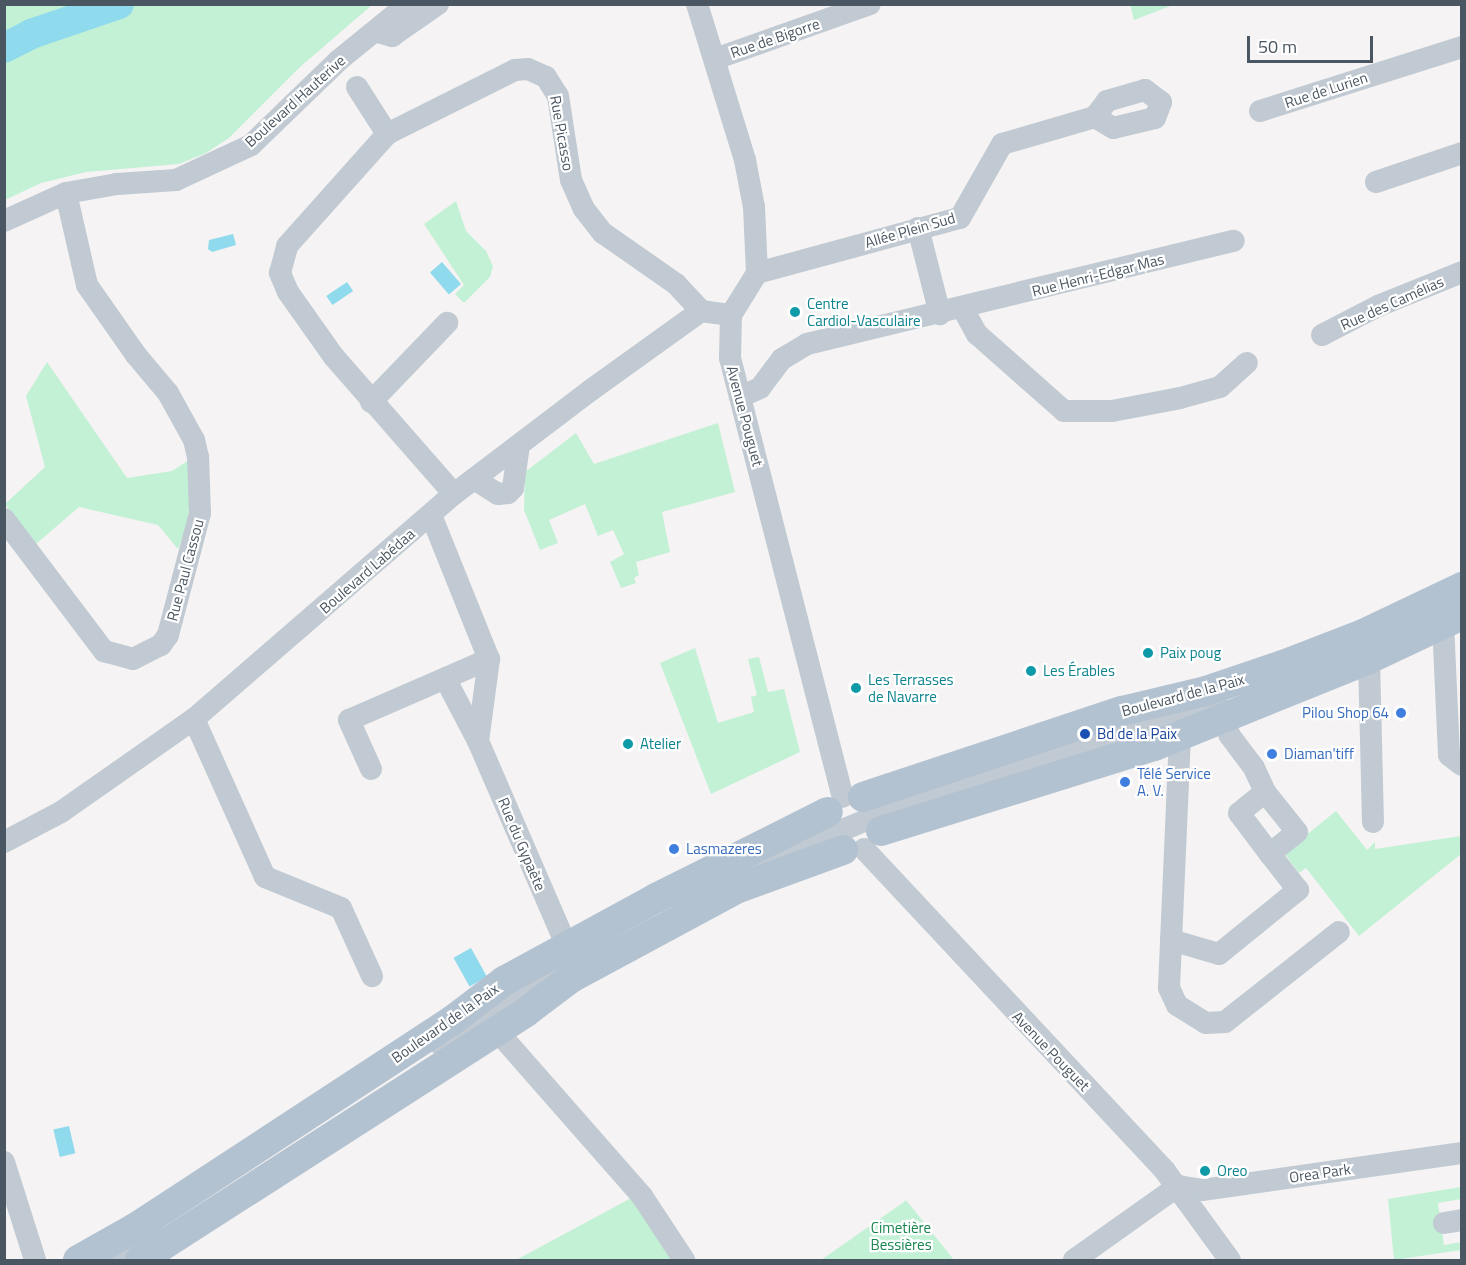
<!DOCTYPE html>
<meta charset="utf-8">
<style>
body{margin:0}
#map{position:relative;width:1466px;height:1265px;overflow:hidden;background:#f5f3f3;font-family:"Titillium Web",sans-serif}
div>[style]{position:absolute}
.green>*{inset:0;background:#c3f1d5}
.water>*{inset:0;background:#90daee;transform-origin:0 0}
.river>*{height:30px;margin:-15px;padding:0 15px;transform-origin:15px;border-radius:15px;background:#90daee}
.minor>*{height:22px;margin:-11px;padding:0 11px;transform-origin:11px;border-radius:11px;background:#c1cad2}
.major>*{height:30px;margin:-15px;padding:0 15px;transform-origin:15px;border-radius:15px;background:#b3c2d1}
.dots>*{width:16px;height:16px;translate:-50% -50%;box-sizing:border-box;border:3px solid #fff;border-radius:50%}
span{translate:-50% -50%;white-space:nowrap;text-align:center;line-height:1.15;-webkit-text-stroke:4.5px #fff;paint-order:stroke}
.street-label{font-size:15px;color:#4a5661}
.culture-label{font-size:15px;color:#0d838f}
.left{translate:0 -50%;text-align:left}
.shop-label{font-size:15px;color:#366cbe}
.right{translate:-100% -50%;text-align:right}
.transit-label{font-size:15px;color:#164399}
.park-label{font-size:15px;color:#17864f}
.frame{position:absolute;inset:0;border:6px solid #4a5661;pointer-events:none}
.scale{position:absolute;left:1247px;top:36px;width:126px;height:27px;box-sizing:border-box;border:3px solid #4a5661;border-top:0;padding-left:8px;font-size:18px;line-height:21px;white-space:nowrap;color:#4a5661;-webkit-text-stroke:4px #fff;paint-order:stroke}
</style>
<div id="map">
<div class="green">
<div style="clip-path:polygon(1130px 4px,1173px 4px,1173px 5px,1134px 20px)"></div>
<div style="clip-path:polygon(4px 5px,5px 4px,372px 5px,300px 67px,229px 138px,206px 153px,179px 164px,86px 172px,41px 183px,5px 200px)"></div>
<div style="clip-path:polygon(456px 201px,466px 231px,486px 251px,493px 266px,490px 277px,464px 303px,455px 294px,464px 285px,424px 224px)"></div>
<div style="clip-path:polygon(47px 362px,127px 478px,172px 471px,189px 460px,193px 483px,186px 529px,178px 549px,158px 525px,79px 507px,36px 544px,5px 504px,45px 467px,26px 396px)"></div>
<div style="clip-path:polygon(718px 423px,735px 492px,662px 512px,670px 552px,636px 562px,639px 575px,634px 578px,636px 583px,621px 588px,610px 562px,624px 554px,613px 530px,598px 536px,585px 504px,549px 520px,558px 543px,540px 550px,524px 510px,525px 472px,576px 433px,594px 464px)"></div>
<div style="clip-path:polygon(695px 648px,718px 723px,754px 712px,751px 697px,757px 695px,748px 659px,759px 657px,768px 692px,784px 689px,800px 752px,711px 794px,660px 663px)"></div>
<div style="clip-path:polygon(1336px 811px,1367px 850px,1375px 842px,1375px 849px,1461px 836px,1461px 854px,1359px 936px,1306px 868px,1299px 873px,1284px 853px)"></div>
<div style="clip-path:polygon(1461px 1187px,1461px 1199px,1438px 1203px,1444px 1245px,1461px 1242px,1461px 1250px,1394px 1260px,1388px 1199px)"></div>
<div style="clip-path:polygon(635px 1196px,674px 1260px,516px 1260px)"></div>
<div style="clip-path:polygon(906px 1200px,954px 1260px,821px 1260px,904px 1202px)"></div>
</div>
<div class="water">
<div style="clip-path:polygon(233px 234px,236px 245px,212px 252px,208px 249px,209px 240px)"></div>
<div style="left:442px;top:262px;width:29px;height:16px;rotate:49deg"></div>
<div style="left:347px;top:282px;width:11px;height:25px;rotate:56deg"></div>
<div style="left:471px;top:948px;width:33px;height:20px;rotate:61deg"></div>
<div style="left:69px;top:1126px;width:28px;height:16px;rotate:77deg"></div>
</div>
<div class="river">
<div style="left:4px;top:48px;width:30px;rotate:-27deg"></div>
<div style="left:31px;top:34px;width:93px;rotate:-18.8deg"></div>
</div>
<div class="minor">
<div style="left:697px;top:4px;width:163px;rotate:72.9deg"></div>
<div style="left:745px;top:160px;width:48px;rotate:79.2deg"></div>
<div style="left:754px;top:207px;width:66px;rotate:87.4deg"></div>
<div style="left:757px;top:273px;width:49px;rotate:121.8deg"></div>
<div style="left:731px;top:315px;width:43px;rotate:91.3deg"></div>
<div style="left:730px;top:358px;width:453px;rotate:75.6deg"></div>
<div style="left:378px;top:32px;width:15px;rotate:16deg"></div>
<div style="left:392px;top:36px;width:56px;rotate:-34.8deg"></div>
<div style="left:715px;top:59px;width:164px;rotate:-19.5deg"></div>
<div style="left:357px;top:87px;width:56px;rotate:57.4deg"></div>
<div style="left:1260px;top:111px;width:212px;rotate:-17.6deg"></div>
<div style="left:1376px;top:182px;width:91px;rotate:-18.6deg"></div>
<div style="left:4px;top:221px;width:68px;rotate:-24.3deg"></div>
<div style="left:66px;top:193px;width:52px;rotate:-10deg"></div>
<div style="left:117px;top:184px;width:59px;rotate:-3.9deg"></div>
<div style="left:176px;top:180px;width:83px;rotate:-25deg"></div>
<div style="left:251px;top:145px;width:122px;rotate:-44deg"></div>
<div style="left:339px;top:60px;width:89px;rotate:-39.1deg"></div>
<div style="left:918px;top:228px;width:89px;rotate:75.7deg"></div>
<div style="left:757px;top:273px;width:210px;rotate:-15.2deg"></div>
<div style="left:960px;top:218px;width:85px;rotate:-60.4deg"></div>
<div style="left:1002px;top:144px;width:97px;rotate:-16.2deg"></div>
<div style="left:1095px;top:117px;width:21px;rotate:31deg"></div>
<div style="left:1113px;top:128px;width:43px;rotate:-13.4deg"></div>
<div style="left:1155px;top:118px;width:17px;rotate:-69deg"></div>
<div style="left:1161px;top:102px;width:20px;rotate:-143deg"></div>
<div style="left:1145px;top:90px;width:40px;rotate:164deg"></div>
<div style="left:1107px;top:101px;width:20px;rotate:127deg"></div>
<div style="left:963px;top:309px;width:29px;rotate:61deg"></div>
<div style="left:977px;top:334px;width:116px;rotate:41.5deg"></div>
<div style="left:1064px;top:411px;width:48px"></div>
<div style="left:1112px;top:411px;width:69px;rotate:-10.8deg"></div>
<div style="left:1180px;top:398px;width:41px;rotate:-15.4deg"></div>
<div style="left:1220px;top:387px;width:36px;rotate:-42deg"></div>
<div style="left:1322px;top:335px;width:63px;rotate:-27.4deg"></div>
<div style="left:1378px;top:306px;width:91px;rotate:-22deg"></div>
<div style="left:740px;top:397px;width:22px;rotate:-24deg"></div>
<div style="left:760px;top:388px;width:36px;rotate:-53deg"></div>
<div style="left:782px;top:359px;width:29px;rotate:-31deg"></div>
<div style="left:807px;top:344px;width:439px;rotate:-13.6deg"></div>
<div style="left:371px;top:402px;width:110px;rotate:-46.1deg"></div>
<div style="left:474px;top:479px;width:28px;rotate:32deg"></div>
<div style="left:498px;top:494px;width:10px;rotate:-6deg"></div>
<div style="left:508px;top:493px;width:7px;rotate:-45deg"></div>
<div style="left:513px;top:488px;width:43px;rotate:-82.1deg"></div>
<div style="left:454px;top:494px;width:182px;rotate:-131.2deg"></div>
<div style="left:334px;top:357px;width:80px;rotate:-125.3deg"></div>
<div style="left:288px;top:292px;width:21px;rotate:-113deg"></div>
<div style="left:280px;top:273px;width:28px;rotate:-75deg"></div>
<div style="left:287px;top:246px;width:150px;rotate:-48.2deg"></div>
<div style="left:387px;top:134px;width:143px;rotate:-26.6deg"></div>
<div style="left:515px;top:70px;width:13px;rotate:-4deg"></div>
<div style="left:528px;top:69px;width:20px;rotate:24deg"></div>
<div style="left:546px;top:77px;width:22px;rotate:58deg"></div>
<div style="left:558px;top:96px;width:85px;rotate:81.2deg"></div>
<div style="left:571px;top:180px;width:32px;rotate:66deg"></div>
<div style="left:584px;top:209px;width:31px;rotate:52deg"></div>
<div style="left:603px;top:233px;width:89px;rotate:34.9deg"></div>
<div style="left:676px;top:284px;width:37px;rotate:47deg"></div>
<div style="left:431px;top:515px;width:155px;rotate:68.1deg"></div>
<div style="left:489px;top:659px;width:83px;rotate:97.6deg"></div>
<div style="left:4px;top:519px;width:166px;rotate:52.9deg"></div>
<div style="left:104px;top:651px;width:30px;rotate:15deg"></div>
<div style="left:133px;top:659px;width:31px;rotate:-27deg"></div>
<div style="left:161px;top:645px;width:12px;rotate:-55deg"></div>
<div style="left:168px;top:635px;width:126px;rotate:-75.3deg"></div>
<div style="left:200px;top:513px;width:56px;rotate:-92deg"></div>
<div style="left:198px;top:457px;width:17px;rotate:-103deg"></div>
<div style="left:194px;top:440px;width:54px;rotate:-119deg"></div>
<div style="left:168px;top:393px;width:50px;rotate:-130.1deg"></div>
<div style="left:136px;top:355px;width:85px;rotate:-125deg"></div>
<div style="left:87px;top:285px;width:94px;rotate:-102.9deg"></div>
<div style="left:1443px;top:623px;width:132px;rotate:87.4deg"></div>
<div style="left:1449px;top:755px;width:16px;rotate:38deg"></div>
<div style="left:1369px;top:659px;width:163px;rotate:88.6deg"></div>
<div style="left:446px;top:680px;width:69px;rotate:62.3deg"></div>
<div style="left:478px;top:741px;width:224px;rotate:66.6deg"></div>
<div style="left:1223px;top:718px;width:19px;rotate:69deg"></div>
<div style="left:1230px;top:736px;width:40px;rotate:53deg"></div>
<div style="left:1254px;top:768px;width:26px;rotate:65deg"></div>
<div style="left:1265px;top:792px;width:51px;rotate:51.3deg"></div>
<div style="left:1297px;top:832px;width:35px;rotate:141deg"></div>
<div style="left:1270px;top:854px;width:51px;rotate:-127.1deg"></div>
<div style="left:1239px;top:813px;width:33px;rotate:-39deg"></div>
<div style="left:194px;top:719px;width:173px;rotate:65.8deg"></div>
<div style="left:265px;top:877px;width:82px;rotate:22.2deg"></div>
<div style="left:341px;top:908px;width:75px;rotate:65.5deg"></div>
<div style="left:1180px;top:736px;width:252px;rotate:92.5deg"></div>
<div style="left:1169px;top:988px;width:19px;rotate:65deg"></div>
<div style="left:1177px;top:1005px;width:34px;rotate:32deg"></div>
<div style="left:1206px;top:1023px;width:19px;rotate:-3deg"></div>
<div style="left:1225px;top:1022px;width:145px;rotate:-38.3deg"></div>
<div style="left:371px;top:769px;width:54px;rotate:-114.2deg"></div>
<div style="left:349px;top:720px;width:153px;rotate:-23.5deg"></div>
<div style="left:4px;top:842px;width:64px;rotate:-27.8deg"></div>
<div style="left:61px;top:812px;width:162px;rotate:-35deg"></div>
<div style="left:194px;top:719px;width:344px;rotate:-40.9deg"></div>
<div style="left:454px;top:494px;width:172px;rotate:-37.2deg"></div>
<div style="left:591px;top:390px;width:135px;rotate:-35.7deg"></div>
<div style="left:701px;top:311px;width:30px;rotate:8deg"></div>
<div style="left:864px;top:849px;width:441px;rotate:46.9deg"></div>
<div style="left:1165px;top:1171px;width:110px;rotate:53.9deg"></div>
<div style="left:729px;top:878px;width:188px;rotate:-22.9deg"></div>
<div style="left:902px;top:805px;width:331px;rotate:-18.3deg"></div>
<div style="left:1171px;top:940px;width:50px;rotate:16.3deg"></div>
<div style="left:1219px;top:954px;width:102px;rotate:-39deg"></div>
<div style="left:1298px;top:890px;width:46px;rotate:-127.9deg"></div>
<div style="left:497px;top:1031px;width:220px;rotate:48.7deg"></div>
<div style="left:642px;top:1196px;width:77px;rotate:56.7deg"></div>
<div style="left:441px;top:1045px;width:153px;rotate:-32.4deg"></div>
<div style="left:4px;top:1162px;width:103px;rotate:72.4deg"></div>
<div style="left:1444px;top:1223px;width:18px;rotate:-9deg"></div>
<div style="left:110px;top:1260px;width:50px;rotate:-32.7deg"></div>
<div style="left:1074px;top:1260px;width:128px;rotate:-35.4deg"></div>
<div style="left:1178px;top:1186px;width:24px;rotate:9deg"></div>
<div style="left:1202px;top:1190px;width:263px;rotate:-8.1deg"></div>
</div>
<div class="major">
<div style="left:863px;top:797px;width:273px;rotate:-18.4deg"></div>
<div style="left:1122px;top:711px;width:86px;rotate:-13.4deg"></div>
<div style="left:1206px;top:691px;width:81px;rotate:-18.7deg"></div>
<div style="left:1283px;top:665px;width:86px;rotate:-21.2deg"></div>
<div style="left:1363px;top:634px;width:110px;rotate:-25.4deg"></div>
<div style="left:881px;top:831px;width:286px;rotate:-17.3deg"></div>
<div style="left:1154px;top:746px;width:232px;rotate:-22deg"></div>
<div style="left:1369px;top:659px;width:103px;rotate:-25.3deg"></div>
<div style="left:78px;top:1260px;width:65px;rotate:-29.3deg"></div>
<div style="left:135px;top:1228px;width:380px;rotate:-33.2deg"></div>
<div style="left:453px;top:1020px;width:64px;rotate:-37.4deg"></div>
<div style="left:504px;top:981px;width:173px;rotate:-28.6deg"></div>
<div style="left:656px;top:898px;width:192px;rotate:-26.6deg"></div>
<div style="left:140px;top:1260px;width:459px;rotate:-32.7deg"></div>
<div style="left:526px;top:1012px;width:56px;rotate:-37.1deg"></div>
<div style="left:571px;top:978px;width:187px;rotate:-28.3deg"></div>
<div style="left:736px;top:889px;width:114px;rotate:-20deg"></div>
</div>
<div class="dots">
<div style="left:795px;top:312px;background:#0f9aa8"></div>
<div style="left:1148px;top:653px;background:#0f9aa8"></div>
<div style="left:1031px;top:671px;background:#0f9aa8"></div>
<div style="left:856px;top:688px;background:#0f9aa8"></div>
<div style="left:1401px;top:713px;background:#3f7fe0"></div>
<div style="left:1085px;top:734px;background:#1a4fb4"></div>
<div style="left:628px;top:744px;background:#0f9aa8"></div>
<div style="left:1272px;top:754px;background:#3f7fe0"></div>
<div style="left:1125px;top:782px;background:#3f7fe0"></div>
<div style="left:674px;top:849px;background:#3f7fe0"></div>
<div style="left:1205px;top:1171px;background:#0f9aa8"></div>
</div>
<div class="street-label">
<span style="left:775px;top:38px;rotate:-19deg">Rue de Bigorre</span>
<span style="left:1326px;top:90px;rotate:-18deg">Rue de Lurien</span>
<span style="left:295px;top:101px;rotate:-42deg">Boulevard Hauterive</span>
<span style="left:562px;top:133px;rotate:80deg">Rue Picasso</span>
<span style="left:910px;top:230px;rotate:-16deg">Allée Plein Sud</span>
<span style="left:1098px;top:275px;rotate:-14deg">Rue Henri-Edgar Mas</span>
<span style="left:1392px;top:303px;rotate:-24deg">Rue des Camélias</span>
<span style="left:745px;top:416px;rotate:75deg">Avenue Pouguet</span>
<span style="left:185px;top:570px;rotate:-75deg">Rue Paul Cassou</span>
<span style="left:367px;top:571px;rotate:-41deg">Boulevard Labédaa</span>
<span style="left:1183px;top:695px;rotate:-15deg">Boulevard de la Paix</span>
<span style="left:522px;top:844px;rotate:67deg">Rue du Gypaète</span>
<span style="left:445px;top:1023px;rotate:-35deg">Boulevard de la Paix</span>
<span style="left:1051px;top:1051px;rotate:46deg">Avenue Pouguet</span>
<span style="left:1320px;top:1173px;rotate:-8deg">Orea Park</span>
</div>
<div class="culture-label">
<span class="left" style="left:807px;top:312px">Centre<br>Cardiol-Vasculaire</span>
<span class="left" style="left:1160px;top:653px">Paix poug</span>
<span class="left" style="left:1043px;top:671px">Les Érables</span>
<span class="left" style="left:868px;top:688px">Les Terrasses<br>de Navarre</span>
<span class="left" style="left:640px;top:744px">Atelier</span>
<span class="left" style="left:1217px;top:1171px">Oreo</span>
</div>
<div class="shop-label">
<span class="right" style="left:1389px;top:713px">Pilou Shop 64</span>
<span class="left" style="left:1284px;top:754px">Diaman'tiff</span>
<span class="left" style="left:1137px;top:782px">Télé Service<br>A. V.</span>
<span class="left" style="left:686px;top:849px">Lasmazeres</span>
</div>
<div class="transit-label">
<span class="left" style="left:1097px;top:734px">Bd de la Paix</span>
</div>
<div class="park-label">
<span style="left:901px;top:1236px">Cimetière<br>Bessières</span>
</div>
<div class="frame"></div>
<div class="scale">50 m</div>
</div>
